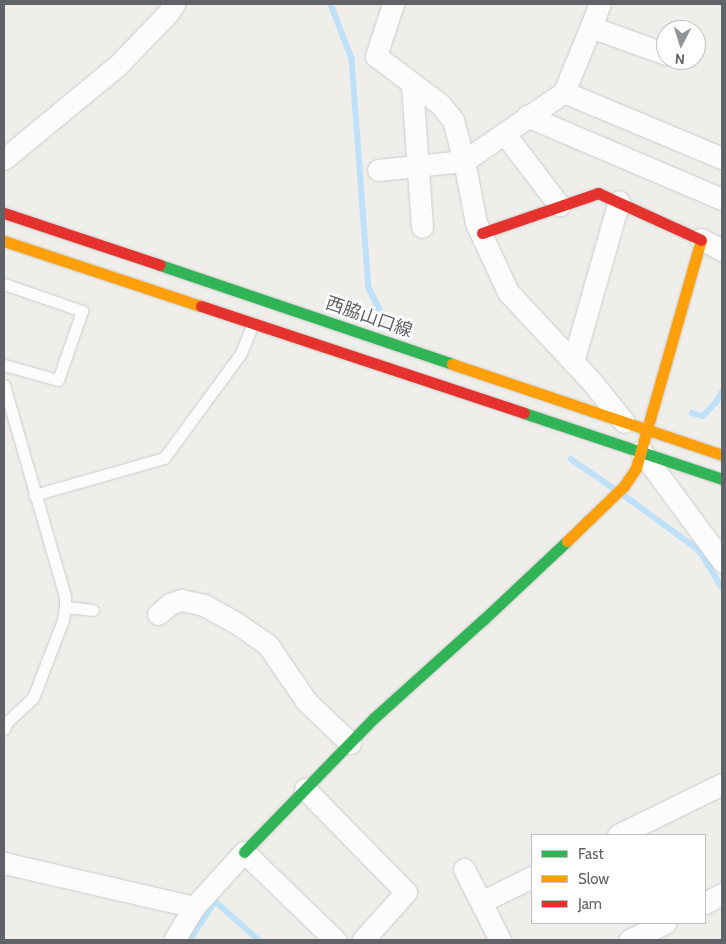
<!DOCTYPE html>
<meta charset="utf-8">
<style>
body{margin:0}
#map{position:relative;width:726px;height:944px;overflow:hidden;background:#efeeea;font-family:Cabin,"Noto Sans JP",sans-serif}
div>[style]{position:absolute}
.stream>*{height:5.5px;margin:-2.75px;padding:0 2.75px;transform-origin:2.75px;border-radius:2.75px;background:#bfe0f9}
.roads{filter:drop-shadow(0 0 1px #cbcccc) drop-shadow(0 0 1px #cbcccc)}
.lane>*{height:11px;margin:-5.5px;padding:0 5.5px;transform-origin:5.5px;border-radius:5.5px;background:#fdfcfc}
.street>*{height:21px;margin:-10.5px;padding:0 10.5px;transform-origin:10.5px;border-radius:10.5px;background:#fdfcfc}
.fast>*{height:11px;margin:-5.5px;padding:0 5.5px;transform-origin:5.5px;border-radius:5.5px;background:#30b455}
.slow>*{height:11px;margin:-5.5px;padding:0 5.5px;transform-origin:5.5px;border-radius:5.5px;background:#ff9f0a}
.jam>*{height:11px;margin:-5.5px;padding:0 5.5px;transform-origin:5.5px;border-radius:5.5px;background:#e5322d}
span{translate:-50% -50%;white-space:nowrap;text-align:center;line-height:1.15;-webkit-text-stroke:5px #fff;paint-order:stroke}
.street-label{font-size:18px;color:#5f6368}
.frame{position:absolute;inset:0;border:5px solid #5f6368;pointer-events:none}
.legend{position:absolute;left:531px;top:834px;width:175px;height:90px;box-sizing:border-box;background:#fff;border:1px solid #bfc1c3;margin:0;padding:6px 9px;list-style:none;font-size:15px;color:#5f6368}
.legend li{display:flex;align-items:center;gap:10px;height:25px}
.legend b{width:25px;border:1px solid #bfc1c3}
.north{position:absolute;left:656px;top:20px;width:50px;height:50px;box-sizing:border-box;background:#fff;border:1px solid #bfc1c3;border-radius:50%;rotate:185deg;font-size:14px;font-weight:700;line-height:20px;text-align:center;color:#5f6368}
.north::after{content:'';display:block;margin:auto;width:18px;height:22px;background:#919496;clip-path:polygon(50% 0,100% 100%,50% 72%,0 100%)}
</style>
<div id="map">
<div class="stream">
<div style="left:331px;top:4px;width:59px;rotate:69.1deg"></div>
<div style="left:352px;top:59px;width:230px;rotate:85.8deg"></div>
<div style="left:369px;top:288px;width:27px;rotate:63deg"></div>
<div style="left:692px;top:413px;width:11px;rotate:15deg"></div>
<div style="left:703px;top:416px;width:21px;rotate:-47deg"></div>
<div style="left:717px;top:401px;width:10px;rotate:-61deg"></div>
<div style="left:571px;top:459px;width:50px;rotate:34.3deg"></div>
<div style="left:625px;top:496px;width:92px;rotate:36.1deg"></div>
<div style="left:699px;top:550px;width:44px;rotate:58.1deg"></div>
<div style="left:190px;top:940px;width:46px;rotate:-57.3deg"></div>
<div style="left:215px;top:901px;width:59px;rotate:41.6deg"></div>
</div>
<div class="roads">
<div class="lane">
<div style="left:4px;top:284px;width:83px;rotate:19.1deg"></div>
<div style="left:82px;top:311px;width:73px;rotate:109.2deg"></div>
<div style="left:58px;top:380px;width:56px;rotate:-164.5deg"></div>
<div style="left:4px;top:385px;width:220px;rotate:73.9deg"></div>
<div style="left:65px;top:596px;width:11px;rotate:90deg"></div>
<div style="left:34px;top:495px;width:135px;rotate:-15.9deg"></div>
<div style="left:164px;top:458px;width:130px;rotate:-53.7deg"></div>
<div style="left:241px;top:353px;width:32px;rotate:-68deg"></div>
<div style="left:4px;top:729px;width:8px;rotate:-67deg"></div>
<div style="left:7px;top:722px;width:35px;rotate:-43deg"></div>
<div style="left:33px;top:698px;width:84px;rotate:-69deg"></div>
<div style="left:63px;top:620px;width:13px;rotate:-81deg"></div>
<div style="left:65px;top:607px;width:28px;rotate:6deg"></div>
</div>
<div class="street">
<div style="left:393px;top:4px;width:55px;rotate:108.1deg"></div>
<div style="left:376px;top:56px;width:80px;rotate:36.9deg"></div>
<div style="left:440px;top:104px;width:21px;rotate:51deg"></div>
<div style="left:453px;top:120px;width:42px;rotate:75deg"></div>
<div style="left:464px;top:161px;width:63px;rotate:79deg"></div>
<div style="left:476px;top:223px;width:76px;rotate:65.1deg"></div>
<div style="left:508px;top:292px;width:123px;rotate:47deg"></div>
<div style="left:592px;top:382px;width:51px;rotate:51.3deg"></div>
<div style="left:591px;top:27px;width:80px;rotate:19.8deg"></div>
<div style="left:412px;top:84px;width:143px;rotate:86deg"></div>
<div style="left:564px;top:92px;width:171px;rotate:22.7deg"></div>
<div style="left:527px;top:116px;width:212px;rotate:23.1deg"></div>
<div style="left:504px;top:133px;width:91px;rotate:52.6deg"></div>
<div style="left:4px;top:159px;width:146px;rotate:-39.5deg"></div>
<div style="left:117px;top:66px;width:74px;rotate:-46.1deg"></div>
<div style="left:168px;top:13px;width:11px;rotate:-56deg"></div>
<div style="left:378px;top:170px;width:86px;rotate:-6deg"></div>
<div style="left:464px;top:161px;width:121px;rotate:-34.6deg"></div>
<div style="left:564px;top:92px;width:95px;rotate:-67.8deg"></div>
<div style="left:701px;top:239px;width:24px;rotate:28deg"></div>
<div style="left:573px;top:362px;width:167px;rotate:-74.1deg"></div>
<div style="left:641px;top:451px;width:137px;rotate:53.6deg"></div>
<div style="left:158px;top:614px;width:16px;rotate:-40deg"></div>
<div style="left:170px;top:604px;width:12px;rotate:-20deg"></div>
<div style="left:181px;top:600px;width:24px;rotate:12deg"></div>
<div style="left:204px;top:605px;width:35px;rotate:29deg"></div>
<div style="left:235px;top:622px;width:40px;rotate:34.9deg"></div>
<div style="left:268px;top:645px;width:68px;rotate:55.8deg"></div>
<div style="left:306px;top:701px;width:61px;rotate:43.7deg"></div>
<div style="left:305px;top:789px;width:144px;rotate:45.6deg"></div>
<div style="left:406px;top:892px;width:64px;rotate:131.9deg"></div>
<div style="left:618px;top:835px;width:116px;rotate:-26.1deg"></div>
<div style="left:4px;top:863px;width:195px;rotate:13deg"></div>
<div style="left:194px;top:907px;width:39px;rotate:121deg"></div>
<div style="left:464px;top:869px;width:80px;rotate:63.1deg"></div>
<div style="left:481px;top:902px;width:57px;rotate:-26.1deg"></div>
<div style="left:705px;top:903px;width:19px;rotate:-28deg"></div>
<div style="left:194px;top:907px;width:74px;rotate:-47.7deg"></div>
<div style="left:244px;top:852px;width:127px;rotate:44deg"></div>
<div style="left:629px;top:940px;width:40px;rotate:-25deg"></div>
</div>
<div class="fast">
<div style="left:160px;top:265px;width:308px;rotate:18.7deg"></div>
<div style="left:524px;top:413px;width:209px;rotate:18.4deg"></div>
<div style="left:244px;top:852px;width:187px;rotate:-45.9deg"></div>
<div style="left:374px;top:718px;width:147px;rotate:-42deg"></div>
<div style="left:483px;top:620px;width:115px;rotate:-43.2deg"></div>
</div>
<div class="slow">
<div style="left:4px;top:241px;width:207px;rotate:18.3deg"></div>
<div style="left:452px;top:364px;width:285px;rotate:18.6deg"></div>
<div style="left:567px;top:541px;width:79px;rotate:-44deg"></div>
<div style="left:624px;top:486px;width:22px;rotate:-56deg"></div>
<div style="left:636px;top:468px;width:237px;rotate:-74.1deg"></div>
</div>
<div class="jam">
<div style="left:4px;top:213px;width:164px;rotate:18.4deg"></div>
<div style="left:482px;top:233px;width:123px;rotate:-19deg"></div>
<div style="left:598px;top:193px;width:113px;rotate:24.5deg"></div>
<div style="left:201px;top:306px;width:340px;rotate:18.3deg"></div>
</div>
</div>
<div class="street-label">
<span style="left:369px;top:317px;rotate:19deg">西脇山口線</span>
</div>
<div class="frame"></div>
<ul class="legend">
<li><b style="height:6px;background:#30b455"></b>Fast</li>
<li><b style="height:6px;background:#ff9f0a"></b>Slow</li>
<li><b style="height:6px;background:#e5322d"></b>Jam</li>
</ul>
<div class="north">N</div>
</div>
